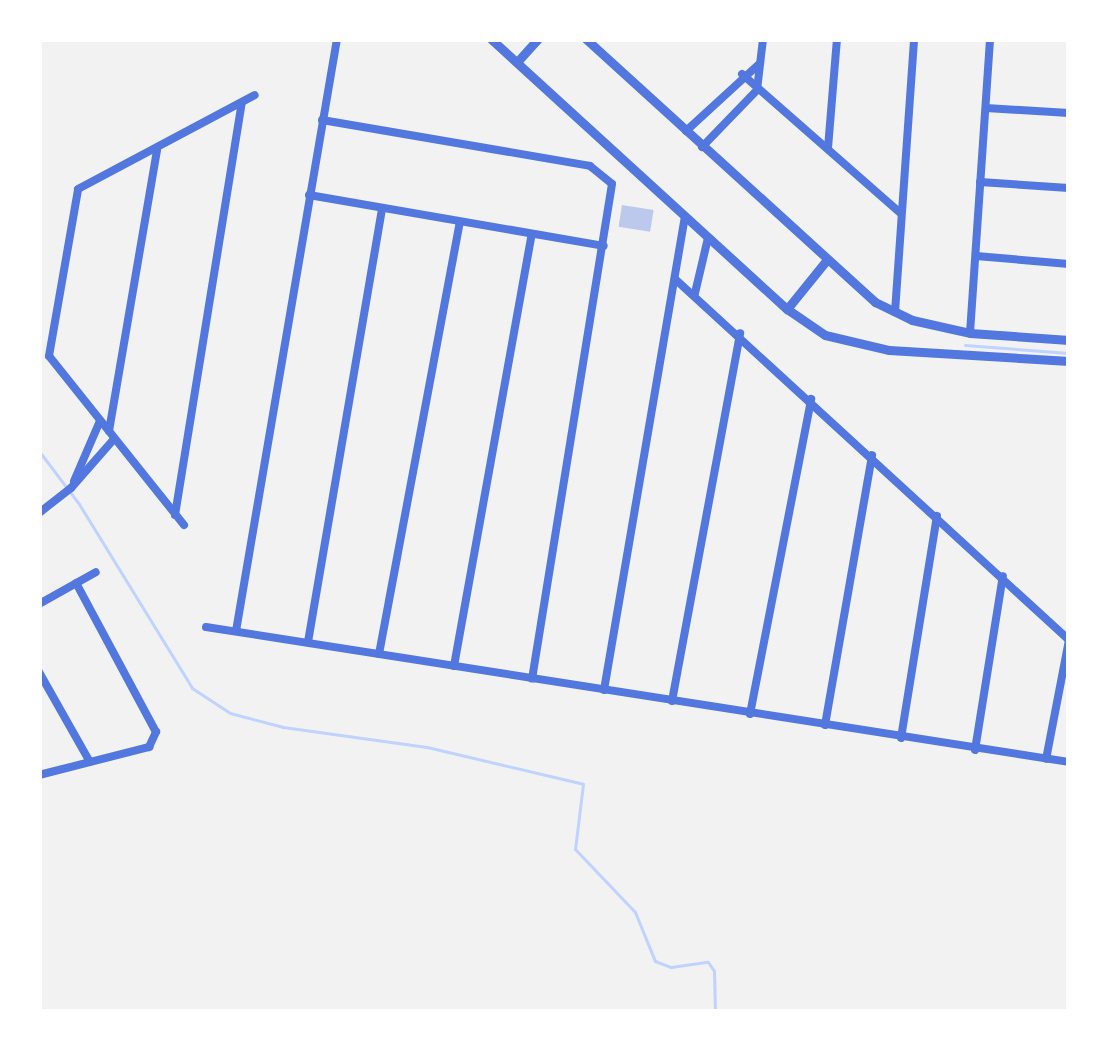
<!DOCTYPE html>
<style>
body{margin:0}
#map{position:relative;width:1108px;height:1051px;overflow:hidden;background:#f2f2f2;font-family:Merriweather,serif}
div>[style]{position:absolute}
.stream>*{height:3px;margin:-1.5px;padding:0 1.5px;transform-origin:1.5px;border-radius:1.5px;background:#bfd3fe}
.building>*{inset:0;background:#bdc9ec;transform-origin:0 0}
.minor>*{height:8px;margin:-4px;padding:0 4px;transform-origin:4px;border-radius:4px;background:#5277de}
.tertiary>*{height:9px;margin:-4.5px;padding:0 4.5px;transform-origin:4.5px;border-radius:4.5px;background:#5277de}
span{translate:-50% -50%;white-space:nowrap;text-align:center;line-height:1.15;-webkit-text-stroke:12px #fff;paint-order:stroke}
.frame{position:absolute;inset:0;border:42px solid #fff;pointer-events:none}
</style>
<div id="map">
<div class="stream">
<div style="left:965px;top:345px;width:104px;rotate:4.4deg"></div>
<div style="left:39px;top:451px;width:66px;rotate:53deg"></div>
<div style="left:79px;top:504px;width:216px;rotate:58.4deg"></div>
<div style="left:192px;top:688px;width:45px;rotate:33.3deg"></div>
<div style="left:230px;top:713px;width:55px;rotate:14.8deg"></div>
<div style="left:283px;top:727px;width:145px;rotate:7.9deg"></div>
<div style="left:427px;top:747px;width:160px;rotate:13.3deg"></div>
<div style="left:583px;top:784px;width:65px;rotate:97deg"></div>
<div style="left:575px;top:849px;width:87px;rotate:46.4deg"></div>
<div style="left:635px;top:912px;width:53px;rotate:67.8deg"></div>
<div style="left:655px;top:961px;width:17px;rotate:21deg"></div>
<div style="left:671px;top:967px;width:37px;rotate:-8deg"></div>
<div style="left:708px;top:962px;width:11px;rotate:56deg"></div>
<div style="left:714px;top:971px;width:41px;rotate:88.6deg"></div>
</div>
<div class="building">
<div style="left:622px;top:205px;width:32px;height:22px;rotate:9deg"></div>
</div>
<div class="minor">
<div style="left:742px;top:74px;width:210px;rotate:41.3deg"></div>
<div style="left:986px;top:108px;width:83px;rotate:3.4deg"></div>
<div style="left:322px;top:120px;width:272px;rotate:9.7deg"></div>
<div style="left:590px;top:166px;width:28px;rotate:39deg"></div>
<div style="left:612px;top:184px;width:501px;rotate:99.18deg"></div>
<div style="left:686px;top:131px;width:99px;rotate:-42.5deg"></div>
<div style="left:702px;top:147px;width:79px;rotate:-46deg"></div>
<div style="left:757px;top:90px;width:51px;rotate:-83.3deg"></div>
<div style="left:828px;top:148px;width:109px;rotate:-85.3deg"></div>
<div style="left:980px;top:182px;width:89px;rotate:3.9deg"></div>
<div style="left:309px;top:195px;width:299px;rotate:9.8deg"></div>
<div style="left:976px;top:256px;width:93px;rotate:4.9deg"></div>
<div style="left:675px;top:279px;width:534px;rotate:42.5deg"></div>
<div style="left:1069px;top:640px;width:121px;rotate:100.9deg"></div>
<div style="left:695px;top:293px;width:57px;rotate:-76.7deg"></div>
<div style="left:895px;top:312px;width:274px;rotate:-86deg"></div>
<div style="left:970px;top:333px;width:295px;rotate:-86.1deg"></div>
<div style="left:109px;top:431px;width:285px;rotate:-80.3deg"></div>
<div style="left:74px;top:481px;width:65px;rotate:-66.6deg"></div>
<div style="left:39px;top:513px;width:41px;rotate:-38deg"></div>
<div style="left:71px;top:488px;width:65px;rotate:-48.7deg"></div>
<div style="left:175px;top:515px;width:417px;rotate:-80.8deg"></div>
<div style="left:184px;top:525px;width:216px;rotate:-128.6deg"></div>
<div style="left:49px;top:356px;width:169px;rotate:-80.1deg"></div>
<div style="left:78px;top:189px;width:200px;rotate:-28deg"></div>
<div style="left:39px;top:604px;width:65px;rotate:-29.3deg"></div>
<div style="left:206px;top:627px;width:873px;rotate:8.89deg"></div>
<div style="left:236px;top:631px;width:601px;rotate:-80.32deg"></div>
<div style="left:308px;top:642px;width:438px;rotate:-80.3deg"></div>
<div style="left:379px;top:654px;width:439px;rotate:-79.4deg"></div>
<div style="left:454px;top:666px;width:439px;rotate:-79.8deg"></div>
<div style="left:39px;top:672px;width:103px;rotate:60.5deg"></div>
<div style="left:604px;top:690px;width:480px;rotate:-80.3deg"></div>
<div style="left:672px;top:701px;width:374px;rotate:-79.5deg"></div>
<div style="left:750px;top:714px;width:321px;rotate:-79deg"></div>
<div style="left:825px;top:725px;width:274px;rotate:-80.1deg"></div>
<div style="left:901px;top:738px;width:225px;rotate:-80.8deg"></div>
<div style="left:975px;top:750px;width:176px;rotate:-80.9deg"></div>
<div style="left:39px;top:775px;width:114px;rotate:-14.3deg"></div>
<div style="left:149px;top:747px;width:17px;rotate:-65deg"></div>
<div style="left:156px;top:732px;width:169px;rotate:-118.2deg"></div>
</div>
<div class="tertiary">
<div style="left:491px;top:39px;width:401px;rotate:42.4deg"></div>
<div style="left:787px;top:309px;width:46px;rotate:34.4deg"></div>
<div style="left:825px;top:335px;width:66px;rotate:13.2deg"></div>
<div style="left:889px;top:350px;width:180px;rotate:3.5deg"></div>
<div style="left:586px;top:39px;width:391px;rotate:42.3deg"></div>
<div style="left:875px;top:302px;width:41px;rotate:25.9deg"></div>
<div style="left:912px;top:320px;width:59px;rotate:12.6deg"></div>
<div style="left:970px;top:333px;width:99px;rotate:4deg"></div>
<div style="left:517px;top:62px;width:31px;rotate:-48deg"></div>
<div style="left:787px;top:309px;width:60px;rotate:-51deg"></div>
</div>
<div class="frame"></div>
</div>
